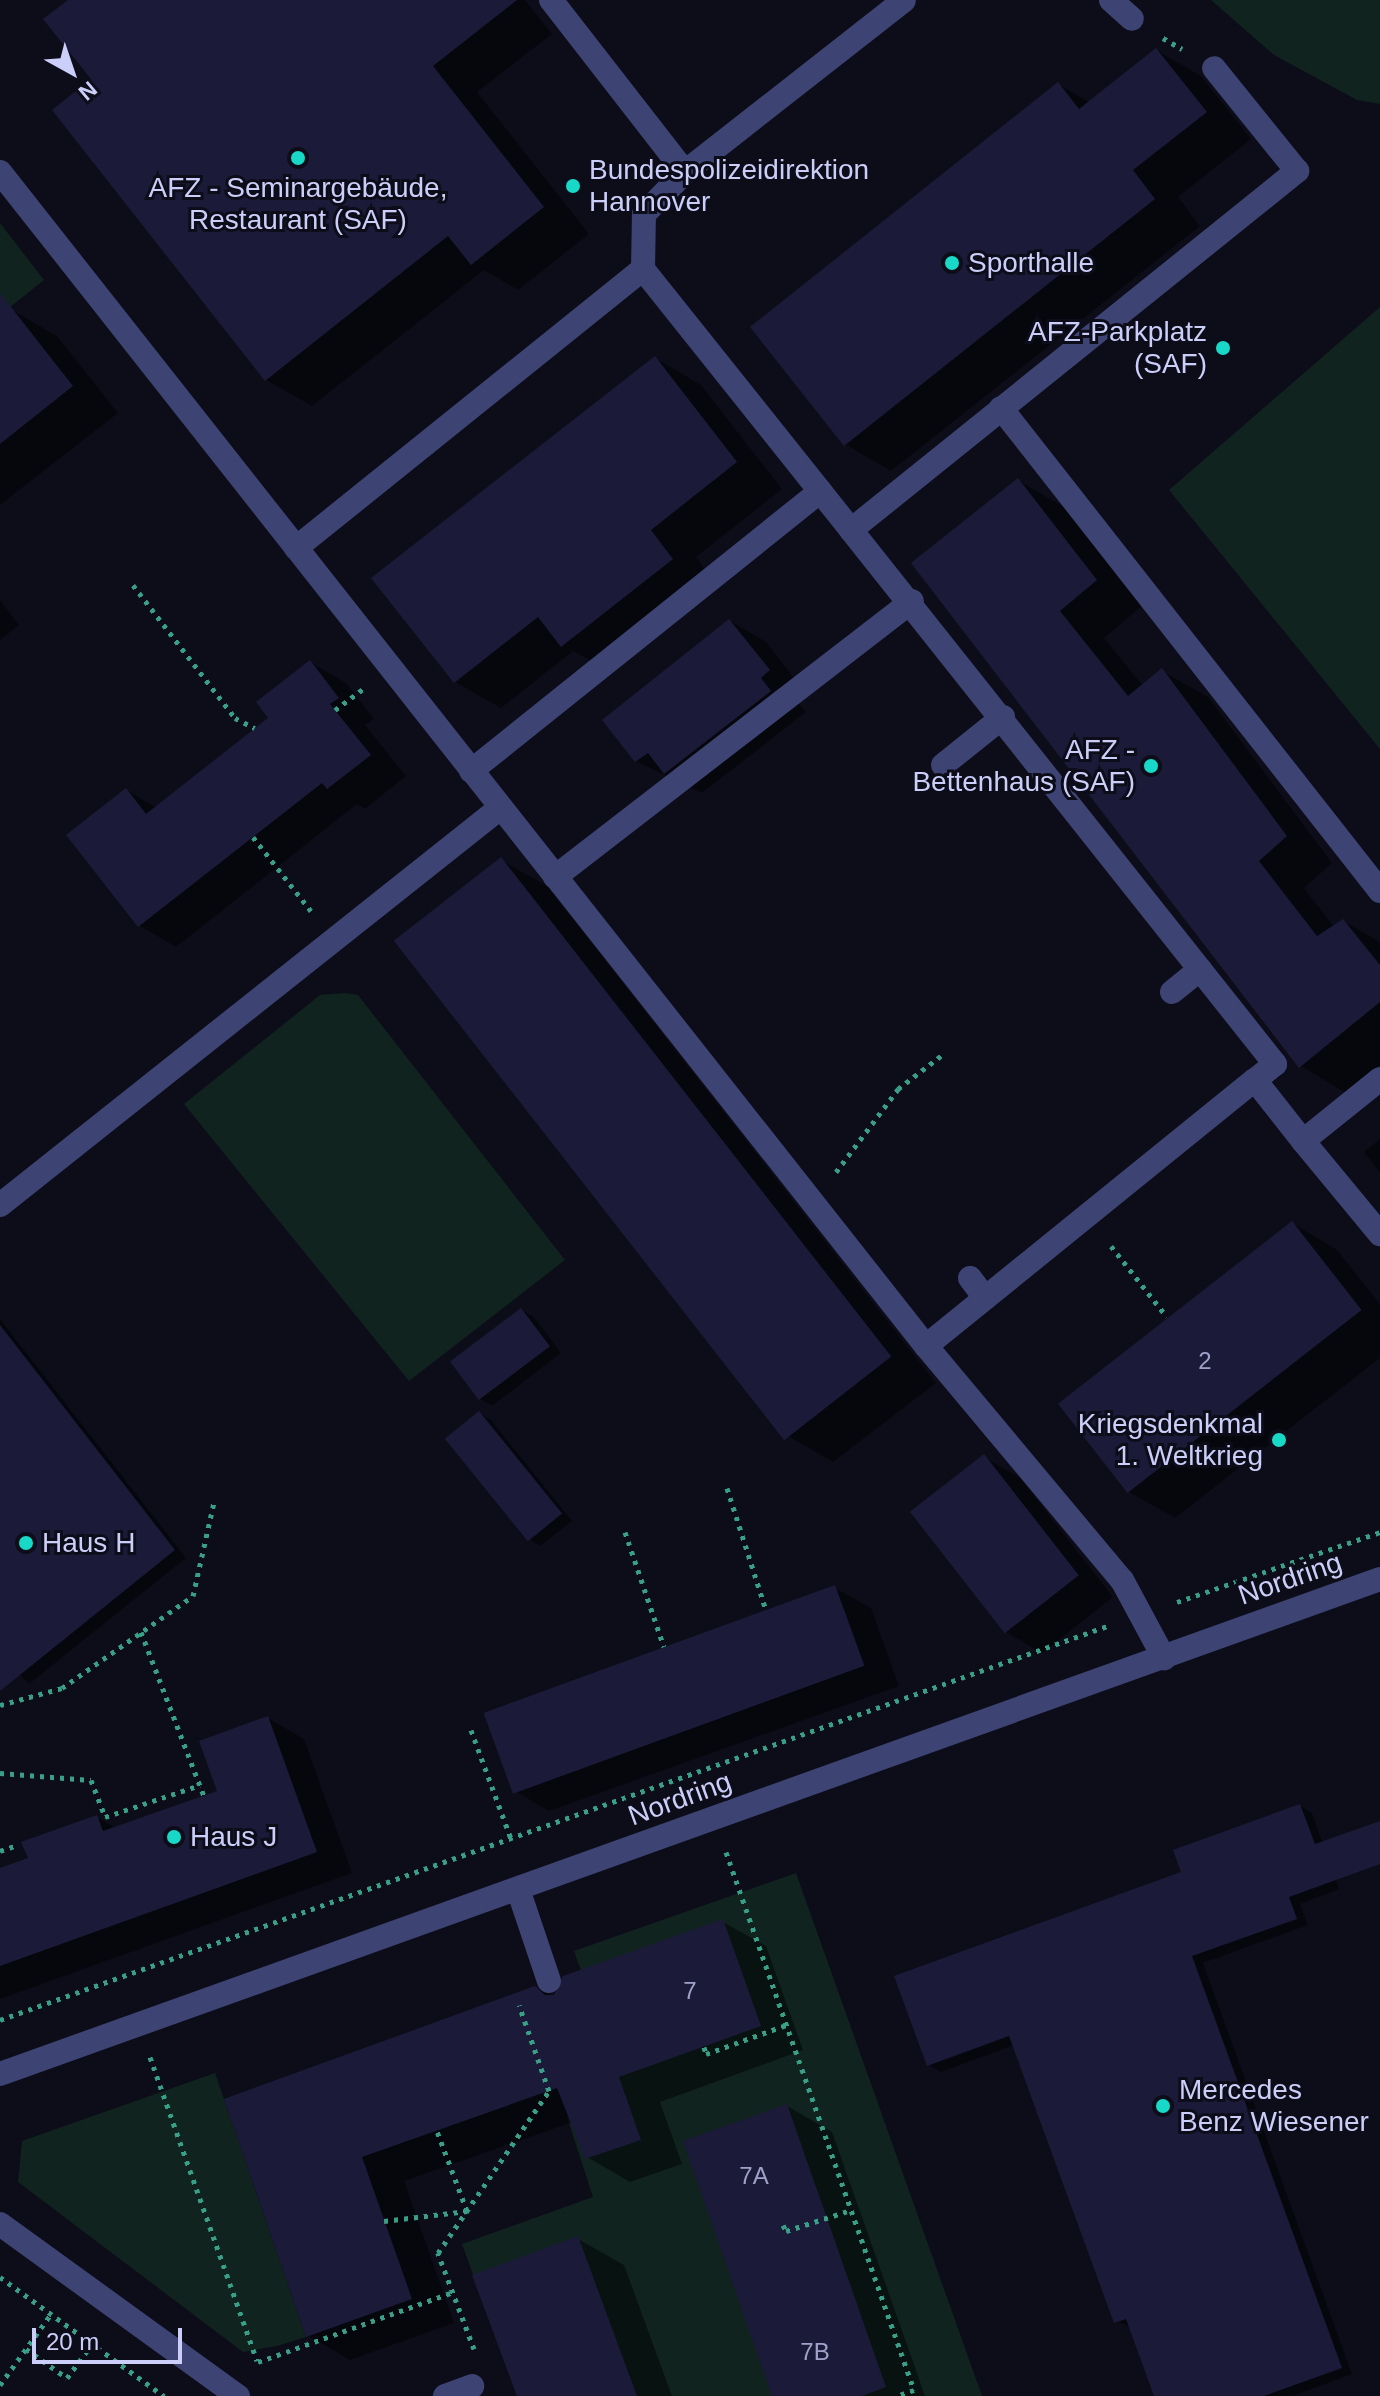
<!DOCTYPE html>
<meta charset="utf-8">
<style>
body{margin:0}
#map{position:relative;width:1380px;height:2396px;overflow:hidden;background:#0d0d1a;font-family:Helvetica,sans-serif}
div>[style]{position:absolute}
.green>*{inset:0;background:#10231f}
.shadow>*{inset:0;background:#0007}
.building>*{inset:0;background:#1b1b39;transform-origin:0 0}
.path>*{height:5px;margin-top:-2.5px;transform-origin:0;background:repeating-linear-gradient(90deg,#399f87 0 4px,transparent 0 10px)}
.minor>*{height:24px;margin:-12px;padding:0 12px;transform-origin:12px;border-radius:12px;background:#3d4474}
.dots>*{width:22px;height:22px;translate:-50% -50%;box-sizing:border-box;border:4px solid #0d0d1a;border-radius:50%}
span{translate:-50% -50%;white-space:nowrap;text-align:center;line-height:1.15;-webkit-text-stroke:6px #0d0d1a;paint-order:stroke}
.number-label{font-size:24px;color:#9fa1c9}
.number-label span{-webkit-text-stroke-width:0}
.poi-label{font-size:28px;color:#cbcef9}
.left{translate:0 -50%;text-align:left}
.right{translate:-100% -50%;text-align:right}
.street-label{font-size:28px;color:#cbcef9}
.north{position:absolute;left:32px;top:32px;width:80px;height:80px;-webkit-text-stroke:6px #0d0d1a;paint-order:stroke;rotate:140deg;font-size:22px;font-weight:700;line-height:32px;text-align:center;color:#cbcef9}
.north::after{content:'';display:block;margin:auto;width:28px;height:36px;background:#cbcef9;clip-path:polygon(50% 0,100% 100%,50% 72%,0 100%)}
.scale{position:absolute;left:32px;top:2328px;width:150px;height:36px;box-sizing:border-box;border:4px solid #cbcef9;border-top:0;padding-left:10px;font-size:24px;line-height:28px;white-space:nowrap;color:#cbcef9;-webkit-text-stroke:6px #0d0d1a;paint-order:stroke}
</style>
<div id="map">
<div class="green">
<div style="clip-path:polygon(1211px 0,1380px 0,1380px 104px,1357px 100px,1274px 55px)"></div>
<div style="clip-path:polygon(0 223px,44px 280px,0 315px)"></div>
<div style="clip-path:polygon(1380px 307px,1380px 749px,1169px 490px)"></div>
<div style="clip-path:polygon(344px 993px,358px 995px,565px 1260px,409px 1381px,184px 1104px,320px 995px)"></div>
<div style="clip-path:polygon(796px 1873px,982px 2396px,517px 2396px,462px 2244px,593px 2197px,567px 2117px,626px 2097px,574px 1951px)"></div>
<div style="clip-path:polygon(215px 2073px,306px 2337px,277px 2346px,243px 2352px,18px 2182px,22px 2141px)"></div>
</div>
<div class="shadow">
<div style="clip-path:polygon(71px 0,525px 0,552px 34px,477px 92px,589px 234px,518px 290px,484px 270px,312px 406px,266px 380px,93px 80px)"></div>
<div style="clip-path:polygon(1156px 50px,1201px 76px,1251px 139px,1178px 197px,1200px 226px,891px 471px,845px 444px,1058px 84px,1089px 102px)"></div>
<div style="clip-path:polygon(12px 310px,57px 336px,118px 413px,0 505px,0 319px)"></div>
<div style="clip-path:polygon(655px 358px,701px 385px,782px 489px,696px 557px,717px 586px,608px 671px,573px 651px,501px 708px,455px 682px)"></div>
<div style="clip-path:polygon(1019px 481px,1064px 507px,1142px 606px,1104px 638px,1143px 686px,1162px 671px,1208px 697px,1332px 863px,1304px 888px,1334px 927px,1343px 921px,1380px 942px,1380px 1065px,1346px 1093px,1301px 1066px,914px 564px)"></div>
<div style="clip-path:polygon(0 600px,19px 625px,0 640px)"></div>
<div style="clip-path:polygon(730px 621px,766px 642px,804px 691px,795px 699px,806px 712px,702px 793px,636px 761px)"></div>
<div style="clip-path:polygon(310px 662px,346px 683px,374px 719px,365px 725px,406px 776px,365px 809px,357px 804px,176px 947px,140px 926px,126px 790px,157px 808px,271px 718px)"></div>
<div style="clip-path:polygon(501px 860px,547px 886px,936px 1383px,833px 1462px,788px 1436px)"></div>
<div style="clip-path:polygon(1380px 1139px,1380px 1173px,1364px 1152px)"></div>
<div style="clip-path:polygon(1292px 1223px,1337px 1250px,1380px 1304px,1380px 1358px,1175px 1518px,1129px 1492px)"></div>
<div style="clip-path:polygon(522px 1310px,534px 1317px,561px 1353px,492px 1406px,480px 1399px)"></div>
<div style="clip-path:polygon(0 1319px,186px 1558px,29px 1684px,0 1655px)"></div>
<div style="clip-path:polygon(479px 1413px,491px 1420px,572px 1521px,540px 1546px,528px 1539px)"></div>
<div style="clip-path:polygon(984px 1457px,1020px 1478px,1113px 1597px,1042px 1653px,1006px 1632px,913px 1512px)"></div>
<div style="clip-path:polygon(835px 1588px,871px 1608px,899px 1686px,549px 1811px,513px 1790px)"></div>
<div style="clip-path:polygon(268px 1718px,304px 1739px,352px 1873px,0 1999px,0 1870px,30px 1859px,97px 1817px,117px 1829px,219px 1792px)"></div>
<div style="clip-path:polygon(1300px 1806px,1312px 1813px,1339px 1889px,1300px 1904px,1308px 1925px,1203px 1963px,1352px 2374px,1293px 2396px,1156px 2396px,1131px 2327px,1116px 2321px,1014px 2045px,941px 2072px,929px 2065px,1183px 1873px)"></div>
<div style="clip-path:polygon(723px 1922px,766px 1946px,803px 2050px,660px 2102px,682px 2164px,630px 2182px,587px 2157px,573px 2122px,404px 2181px,454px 2323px,350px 2360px,307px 2335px,226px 2100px,535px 1988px,556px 1997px)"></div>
<div style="clip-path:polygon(787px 2106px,832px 2132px,925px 2396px,774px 2396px)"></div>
<div style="clip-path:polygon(578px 2239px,624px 2265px,672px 2396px,519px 2396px)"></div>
</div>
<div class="building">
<div style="clip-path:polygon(68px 0,517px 0,433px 66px,544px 207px,471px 265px,448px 236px,265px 381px,52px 110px,91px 79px,43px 19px)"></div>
<div style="clip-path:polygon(1156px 48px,1207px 112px,1133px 170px,1155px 199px,844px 446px,750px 327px,1058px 82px,1079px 109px)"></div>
<div style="clip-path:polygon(0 293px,73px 386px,0 444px)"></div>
<div style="clip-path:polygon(655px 356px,737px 462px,651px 530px,673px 559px,561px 647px,538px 617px,454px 683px,371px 578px)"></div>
<div style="clip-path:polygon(1018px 478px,1097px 580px,1060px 611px,1128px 696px,1162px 668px,1287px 836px,1259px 861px,1317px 936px,1343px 919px,1380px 965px,1380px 1002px,1299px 1068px,911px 563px)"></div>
<div style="clip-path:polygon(729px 619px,770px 670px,761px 678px,771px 691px,664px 774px,648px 753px,635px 762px,602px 720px)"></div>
<div style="clip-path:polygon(310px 660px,339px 698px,330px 704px,371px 755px,327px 789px,322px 783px,138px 927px,66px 835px,126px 788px,146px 814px,268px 718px,256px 702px)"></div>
<div style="left:501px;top:857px;width:634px;height:136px;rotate:52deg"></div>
<div style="left:1292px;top:1221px;width:113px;height:297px;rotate:52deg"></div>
<div style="left:521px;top:1308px;width:48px;height:89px;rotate:53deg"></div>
<div style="clip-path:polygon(0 1325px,175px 1550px,0 1691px)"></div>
<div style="left:479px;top:1411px;width:132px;height:44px;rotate:51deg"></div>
<div style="left:984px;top:1454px;width:154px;height:94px;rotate:52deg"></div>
<div style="left:835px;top:1585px;width:86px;height:374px;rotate:70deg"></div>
<div style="clip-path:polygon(268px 1716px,317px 1852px,0 1966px,0 1868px,28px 1858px,21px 1842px,97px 1815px,103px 1831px,217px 1791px,199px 1741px)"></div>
<div style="clip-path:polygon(1300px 1804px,1315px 1844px,1380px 1821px,1380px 1864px,1289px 1897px,1297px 1919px,1192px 1956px,1342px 2368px,1264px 2396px,1154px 2396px,1126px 2319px,1114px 2323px,1009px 2036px,927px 2066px,894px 1976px,1181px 1872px,1173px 1850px)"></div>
<div style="clip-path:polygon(723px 1919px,761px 2026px,619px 2077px,641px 2140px,585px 2159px,557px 2088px,362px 2157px,412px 2299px,306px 2337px,224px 2099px,535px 1986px,545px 1995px,554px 1995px,563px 1976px)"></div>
<div style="clip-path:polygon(787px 2104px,886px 2387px,862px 2396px,772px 2396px,683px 2141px)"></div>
<div style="clip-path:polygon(578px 2236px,637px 2396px,517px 2396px,472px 2275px)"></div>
</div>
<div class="path">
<div style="left:1163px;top:38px;width:22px;rotate:30deg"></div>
<div style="left:133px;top:585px;width:168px;rotate:52.5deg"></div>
<div style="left:235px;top:718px;width:22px;rotate:27deg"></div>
<div style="left:335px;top:710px;width:35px;rotate:-37deg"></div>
<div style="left:253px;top:837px;width:94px;rotate:51.9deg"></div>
<div style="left:836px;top:1172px;width:104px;rotate:-53.2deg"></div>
<div style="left:898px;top:1089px;width:56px;rotate:-37.7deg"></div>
<div style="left:1111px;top:1246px;width:90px;rotate:51.7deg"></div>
<div style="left:727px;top:1488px;width:128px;rotate:72.3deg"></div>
<div style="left:625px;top:1532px;width:121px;rotate:71.3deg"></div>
<div style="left:1177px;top:1602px;width:215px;rotate:-19deg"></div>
<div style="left:141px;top:1632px;width:176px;rotate:69deg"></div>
<div style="left:0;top:1705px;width:64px;rotate:-15.3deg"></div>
<div style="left:62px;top:1688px;width:160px;rotate:-35.1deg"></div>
<div style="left:193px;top:1596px;width:96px;rotate:-77.4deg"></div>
<div style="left:471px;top:1730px;width:116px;rotate:69.8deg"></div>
<div style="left:0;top:1773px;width:91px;rotate:4.4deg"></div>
<div style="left:91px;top:1780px;width:40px;rotate:69deg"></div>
<div style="left:105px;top:1817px;width:100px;rotate:-18.6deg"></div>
<div style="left:0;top:1851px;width:18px;rotate:-19deg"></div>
<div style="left:726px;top:1852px;width:570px;rotate:70.74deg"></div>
<div style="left:914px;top:2390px;width:18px;rotate:161deg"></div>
<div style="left:0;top:2020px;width:1175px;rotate:-19.59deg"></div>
<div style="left:704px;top:2047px;width:7px;rotate:74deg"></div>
<div style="left:706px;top:2054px;width:85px;rotate:-19.9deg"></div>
<div style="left:150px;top:2057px;width:322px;rotate:70.6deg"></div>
<div style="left:384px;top:2221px;width:84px;rotate:-6.9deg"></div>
<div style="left:467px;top:2211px;width:85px;rotate:-110.6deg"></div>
<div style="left:783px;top:2225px;width:7px;rotate:63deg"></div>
<div style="left:786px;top:2231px;width:68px;rotate:-17.9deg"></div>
<div style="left:0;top:2277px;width:203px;rotate:36deg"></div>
<div style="left:26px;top:2349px;width:50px;rotate:35.3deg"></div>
<div style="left:67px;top:2378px;width:42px;rotate:-53.7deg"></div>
<div style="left:474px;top:2349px;width:103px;rotate:-110.6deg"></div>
<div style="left:438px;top:2253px;width:196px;rotate:-55.6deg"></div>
<div style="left:549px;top:2091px;width:91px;rotate:-109.2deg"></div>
<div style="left:258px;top:2362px;width:207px;rotate:-19.7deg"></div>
<div style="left:0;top:2385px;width:87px;rotate:-54.3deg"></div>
</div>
<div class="minor">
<div style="left:551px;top:0;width:218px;rotate:52.1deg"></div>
<div style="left:1111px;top:0;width:28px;rotate:42deg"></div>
<div style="left:0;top:172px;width:1495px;rotate:51.74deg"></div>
<div style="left:926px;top:1346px;width:305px;rotate:50.1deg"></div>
<div style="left:1122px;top:1580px;width:89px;rotate:61.7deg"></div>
<div style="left:1001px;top:408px;width:614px;rotate:51.88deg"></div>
<div style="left:820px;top:491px;width:284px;rotate:-128.6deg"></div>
<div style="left:643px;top:269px;width:55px;rotate:-89deg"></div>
<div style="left:644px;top:214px;width:59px;rotate:-45.7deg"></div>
<div style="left:685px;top:172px;width:278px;rotate:-38.1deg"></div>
<div style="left:851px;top:530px;width:682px;rotate:51.55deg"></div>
<div style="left:1275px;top:1064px;width:26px;rotate:141deg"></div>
<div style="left:296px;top:548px;width:445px;rotate:-38.8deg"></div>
<div style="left:943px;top:765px;width:77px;rotate:-38.7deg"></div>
<div style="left:471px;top:771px;width:447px;rotate:-38.7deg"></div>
<div style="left:820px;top:491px;width:50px;rotate:51.5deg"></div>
<div style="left:851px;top:530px;width:573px;rotate:-38.83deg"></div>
<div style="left:1297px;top:171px;width:132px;rotate:-128.9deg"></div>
<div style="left:555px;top:877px;width:451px;rotate:-37.7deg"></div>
<div style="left:1172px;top:992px;width:36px;rotate:-39deg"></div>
<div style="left:1303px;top:1141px;width:121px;rotate:50.4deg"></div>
<div style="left:0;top:1205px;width:638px;rotate:-38.45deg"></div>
<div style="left:970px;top:1278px;width:25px;rotate:53deg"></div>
<div style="left:926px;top:1346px;width:423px;rotate:-39deg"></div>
<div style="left:1255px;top:1080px;width:78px;rotate:51.8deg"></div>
<div style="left:1303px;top:1141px;width:99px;rotate:-38.8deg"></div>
<div style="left:518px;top:1889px;width:97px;rotate:71.4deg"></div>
<div style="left:0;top:2074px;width:1466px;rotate:-19.73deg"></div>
<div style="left:0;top:2224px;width:294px;rotate:35.9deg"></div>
<div style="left:445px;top:2396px;width:29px;rotate:-20deg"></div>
</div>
<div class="dots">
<div style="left:298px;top:158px;background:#18d8c8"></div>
<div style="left:573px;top:186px;background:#18d8c8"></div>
<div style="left:952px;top:263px;background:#18d8c8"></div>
<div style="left:1223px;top:348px;background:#18d8c8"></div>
<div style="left:1151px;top:766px;background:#18d8c8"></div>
<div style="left:1279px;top:1440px;background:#18d8c8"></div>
<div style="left:26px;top:1543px;background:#18d8c8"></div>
<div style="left:174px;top:1837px;background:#18d8c8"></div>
<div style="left:1163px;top:2106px;background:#18d8c8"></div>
</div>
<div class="number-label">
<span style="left:1205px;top:1361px">2</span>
<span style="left:690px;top:1991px">7</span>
<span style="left:754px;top:2176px">7A</span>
<span style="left:815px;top:2352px">7B</span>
</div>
<div class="poi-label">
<span class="left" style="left:589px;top:186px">Bundespolizeidirektion<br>Hannover</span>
<span style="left:298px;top:204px">AFZ - Seminargebäude,<br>Restaurant (SAF)</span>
<span class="left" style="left:968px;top:263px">Sporthalle</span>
<span class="right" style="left:1207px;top:348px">AFZ-Parkplatz<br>(SAF)</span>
<span class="right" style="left:1135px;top:766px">AFZ -<br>Bettenhaus (SAF)</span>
<span class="right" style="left:1263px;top:1440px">Kriegsdenkmal<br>1. Weltkrieg</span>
<span class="left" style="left:42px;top:1543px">Haus H</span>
<span class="left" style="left:190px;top:1837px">Haus J</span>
<span class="left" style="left:1179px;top:2106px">Mercedes<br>Benz Wiesener</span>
</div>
<div class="street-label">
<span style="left:1290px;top:1579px;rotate:-19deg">Nordring</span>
<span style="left:680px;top:1799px;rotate:-20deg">Nordring</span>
</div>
<div class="north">N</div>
<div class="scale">20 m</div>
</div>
